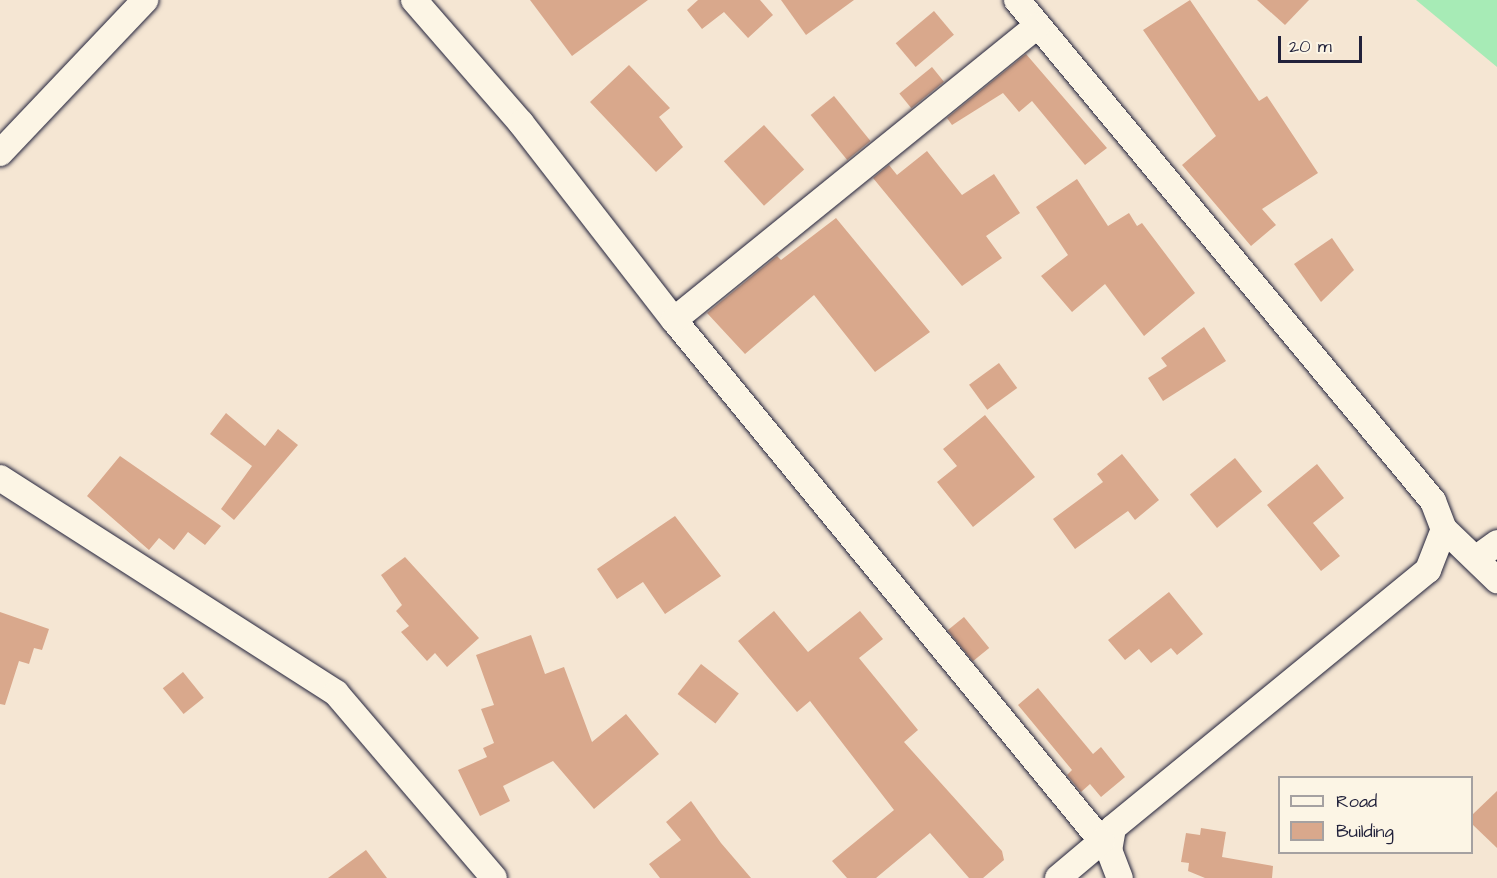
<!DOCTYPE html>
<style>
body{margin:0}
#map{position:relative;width:1497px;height:878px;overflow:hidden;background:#f5e6d3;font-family:"Architects Daughter",sans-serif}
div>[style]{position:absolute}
.green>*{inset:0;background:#a7ebb6}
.building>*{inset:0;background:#d9a88c;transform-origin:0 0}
.roads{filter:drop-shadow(0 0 2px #22223b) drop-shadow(0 0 2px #22223b)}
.minor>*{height:26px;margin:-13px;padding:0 13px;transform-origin:13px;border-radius:13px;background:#fcf5e5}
span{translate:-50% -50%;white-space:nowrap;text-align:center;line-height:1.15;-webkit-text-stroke:4.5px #fcf5e5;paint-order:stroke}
.legend{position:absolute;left:1278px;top:776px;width:195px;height:78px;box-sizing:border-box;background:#fcf5e5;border:2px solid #a5a1a1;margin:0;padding:8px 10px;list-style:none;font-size:18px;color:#22223b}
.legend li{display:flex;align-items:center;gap:12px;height:30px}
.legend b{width:30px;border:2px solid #a5a1a1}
.scale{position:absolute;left:1278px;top:36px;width:84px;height:27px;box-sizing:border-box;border:3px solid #22223b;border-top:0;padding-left:8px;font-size:18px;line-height:21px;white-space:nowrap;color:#22223b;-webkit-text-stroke:4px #fcf5e5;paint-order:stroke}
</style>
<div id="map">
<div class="green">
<div style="clip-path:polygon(1416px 0,1497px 0,1497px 67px)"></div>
</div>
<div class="building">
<div style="clip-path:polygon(530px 0,648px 0,572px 56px)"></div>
<div style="clip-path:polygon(698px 0,760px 0,773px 15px,748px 38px,724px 12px,702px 29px,687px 10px)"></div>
<div style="clip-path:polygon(781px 0,854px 0,806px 35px)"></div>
<div style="clip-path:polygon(1190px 0,1259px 101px,1267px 96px,1318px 173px,1262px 209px,1276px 225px,1251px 246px,1182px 165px,1216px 136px,1143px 30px)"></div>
<div style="clip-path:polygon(1257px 0,1309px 0,1285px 25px)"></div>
<div style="left:934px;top:11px;width:31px;height:50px;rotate:50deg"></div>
<div style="clip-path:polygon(1026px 54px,1107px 148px,1085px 165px,1032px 101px,1019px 112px,1003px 93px,952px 125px,947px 118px)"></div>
<div style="clip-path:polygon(629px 65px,670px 108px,659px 117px,683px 147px,656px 172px,590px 102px)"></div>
<div style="left:932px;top:67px;width:19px;height:42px;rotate:51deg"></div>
<div style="left:834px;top:96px;width:58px;height:30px;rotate:51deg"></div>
<div style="left:764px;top:125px;width:60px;height:54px;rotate:48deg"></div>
<div style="clip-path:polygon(927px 151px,962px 195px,994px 174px,1020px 213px,986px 236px,1002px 258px,962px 286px,873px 178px,889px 165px,897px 175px)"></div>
<div style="clip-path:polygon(1077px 179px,1108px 226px,1129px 213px,1137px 226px,1142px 223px,1195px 293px,1144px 336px,1105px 284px,1072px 312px,1041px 276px,1068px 255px,1036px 207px)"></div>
<div style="clip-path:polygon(836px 218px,930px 332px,875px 372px,814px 295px,745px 354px,707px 313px,777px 256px,781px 260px)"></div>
<div style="clip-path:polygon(1332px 238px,1354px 270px,1321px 302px,1294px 264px)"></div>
<div style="clip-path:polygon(1204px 327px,1226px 361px,1163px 401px,1148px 378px,1167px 366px,1161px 358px)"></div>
<div style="left:999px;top:363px;width:31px;height:37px;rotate:54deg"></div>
<div style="clip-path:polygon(226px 413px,265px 446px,278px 429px,298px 445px,234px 520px,221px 509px,252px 466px,210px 434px)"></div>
<div style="clip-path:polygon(985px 415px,1035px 477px,973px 527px,937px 482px,957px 466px,943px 449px)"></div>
<div style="clip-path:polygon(1122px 454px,1159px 500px,1135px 520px,1128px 511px,1075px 549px,1053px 519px,1103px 482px,1097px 474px)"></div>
<div style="clip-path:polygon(120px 456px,221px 526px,205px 545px,188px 532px,174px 550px,159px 538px,149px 550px,87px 496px)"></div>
<div style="left:1235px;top:458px;width:43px;height:58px;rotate:51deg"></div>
<div style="clip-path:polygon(1317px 464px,1344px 498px,1313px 523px,1340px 556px,1321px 571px,1267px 505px)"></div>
<div style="clip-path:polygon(675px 516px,721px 576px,665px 614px,643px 582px,617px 599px,597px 569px)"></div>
<div style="clip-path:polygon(405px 557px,479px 638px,447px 667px,435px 653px,427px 661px,401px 632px,409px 626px,396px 611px,402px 605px,381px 575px)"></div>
<div style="clip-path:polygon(1169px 592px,1203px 634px,1177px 655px,1171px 648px,1151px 663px,1139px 649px,1125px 660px,1108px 640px)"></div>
<div style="clip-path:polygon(774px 611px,808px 652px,860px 611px,883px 639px,859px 658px,918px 730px,904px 742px,1002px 851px,1004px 860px,983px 878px,969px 878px,930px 833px,876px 878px,847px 878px,832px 861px,894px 810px,810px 701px,797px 712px,738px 641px)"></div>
<div style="clip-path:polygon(0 612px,49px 629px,42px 650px,34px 648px,29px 664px,19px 661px,5px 705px,0 704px)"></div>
<div style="left:964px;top:617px;width:40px;height:21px;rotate:51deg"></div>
<div style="clip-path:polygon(531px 635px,545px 674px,564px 667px,592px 742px,626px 714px,659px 754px,594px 809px,553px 761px,503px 786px,510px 801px,480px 816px,458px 770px,487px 757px,483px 748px,494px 743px,481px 709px,494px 705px,476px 655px)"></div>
<div style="left:701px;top:664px;width:48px;height:38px;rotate:38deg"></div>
<div style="left:183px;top:672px;width:33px;height:26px;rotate:51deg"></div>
<div style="clip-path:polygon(1038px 688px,1093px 754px,1101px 747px,1125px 777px,1101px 797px,1090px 784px,1081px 792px,1067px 775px,1072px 770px,1018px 705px)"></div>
<div style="clip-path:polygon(1497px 791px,1497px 848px,1472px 824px,1472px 815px)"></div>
<div style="clip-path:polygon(691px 801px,721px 843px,751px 878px,660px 878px,649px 864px,681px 840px,666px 822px)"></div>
<div style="clip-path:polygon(1201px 828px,1226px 832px,1222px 857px,1273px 866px,1272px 878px,1205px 878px,1188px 871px,1189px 863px,1181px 862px,1186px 833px,1200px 835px)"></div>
<div style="clip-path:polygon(366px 850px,387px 878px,328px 878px)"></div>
</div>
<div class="roads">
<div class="minor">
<div style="left:414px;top:0;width:163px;rotate:49deg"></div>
<div style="left:521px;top:123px;width:249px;rotate:52.2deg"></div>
<div style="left:674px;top:320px;width:686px;rotate:50.62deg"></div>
<div style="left:1017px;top:0;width:651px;rotate:50.3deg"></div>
<div style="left:1433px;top:501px;width:30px;rotate:69deg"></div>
<div style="left:1444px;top:529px;width:44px;rotate:111.3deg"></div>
<div style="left:1428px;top:570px;width:407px;rotate:140.7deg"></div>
<div style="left:1113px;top:828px;width:22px;rotate:100deg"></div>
<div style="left:1109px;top:850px;width:30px;rotate:69deg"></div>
<div style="left:0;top:153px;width:211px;rotate:-46.5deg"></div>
<div style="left:674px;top:320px;width:467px;rotate:-39deg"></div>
<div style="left:0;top:478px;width:399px;rotate:32.6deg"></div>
<div style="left:336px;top:693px;width:243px;rotate:49.5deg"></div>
<div style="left:1444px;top:529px;width:74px;rotate:43.9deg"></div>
<div style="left:1478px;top:557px;width:24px;rotate:-36deg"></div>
<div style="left:1058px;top:878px;width:57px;rotate:-40.1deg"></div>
</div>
</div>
<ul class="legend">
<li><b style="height:8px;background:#fcf5e5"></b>Road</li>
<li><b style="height:16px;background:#d9a88c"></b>Building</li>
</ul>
<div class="scale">20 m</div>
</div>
